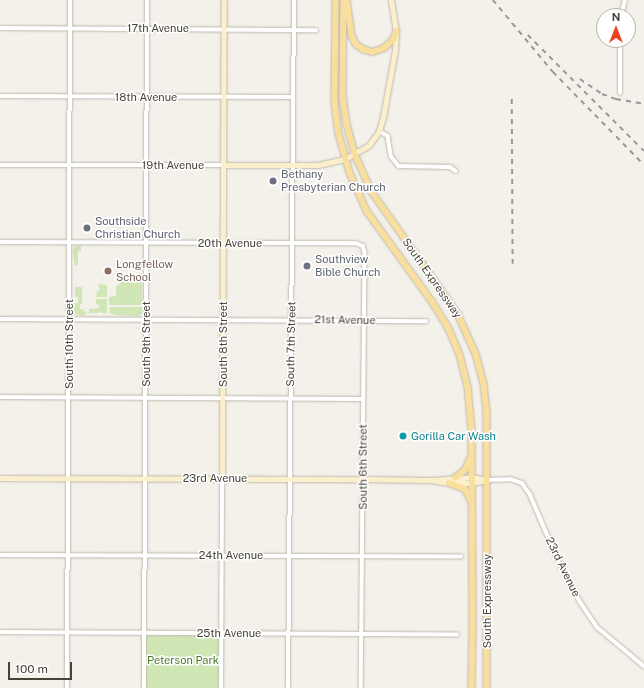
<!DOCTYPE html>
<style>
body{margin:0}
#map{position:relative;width:644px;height:688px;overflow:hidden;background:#f4f1ea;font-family:"Public Sans",sans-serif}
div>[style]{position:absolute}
.green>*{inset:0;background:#d1e6b5;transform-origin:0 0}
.roads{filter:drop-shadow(0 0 1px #bfb9ad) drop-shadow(0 0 1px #bfb9ad)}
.street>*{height:3.5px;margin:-1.75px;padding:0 1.75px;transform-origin:1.75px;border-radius:1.75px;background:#fff}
.secondary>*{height:5px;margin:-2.5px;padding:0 2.5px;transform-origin:2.5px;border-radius:2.5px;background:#fcf0cc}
.primary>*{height:5.5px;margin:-2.75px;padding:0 2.75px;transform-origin:2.75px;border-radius:2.75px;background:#f9df9e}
.rail>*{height:1.5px;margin-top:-0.75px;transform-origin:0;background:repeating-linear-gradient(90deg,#989898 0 5px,transparent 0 10px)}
.dots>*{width:11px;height:11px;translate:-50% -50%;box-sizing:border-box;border:2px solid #fff;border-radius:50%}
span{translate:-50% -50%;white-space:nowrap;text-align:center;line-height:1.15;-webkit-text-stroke:3px #fff;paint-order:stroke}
.street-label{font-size:11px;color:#484238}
.worship-label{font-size:11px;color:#5b616d}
.left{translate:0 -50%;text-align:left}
.education-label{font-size:11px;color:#785e54}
.culture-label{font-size:11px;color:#0d838f}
.park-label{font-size:11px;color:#4a782e}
.north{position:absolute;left:596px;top:8px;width:40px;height:40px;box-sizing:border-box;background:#fff;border:1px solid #b6b3af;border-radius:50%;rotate:0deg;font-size:11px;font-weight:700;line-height:16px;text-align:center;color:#484238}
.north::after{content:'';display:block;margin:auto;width:14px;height:18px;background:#ef4326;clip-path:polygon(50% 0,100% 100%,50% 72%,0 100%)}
.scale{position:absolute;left:8px;top:662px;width:64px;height:18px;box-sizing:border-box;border:2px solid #484238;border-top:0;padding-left:5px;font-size:12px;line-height:14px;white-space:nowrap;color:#484238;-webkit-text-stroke:3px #fff;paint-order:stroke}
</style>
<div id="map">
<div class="green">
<div style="clip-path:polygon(76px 246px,81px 246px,81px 251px,78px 251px,78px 265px,75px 266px,73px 255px,73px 248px)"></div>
<div style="clip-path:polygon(120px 275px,139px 275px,142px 284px,142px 305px,109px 305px,109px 297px,116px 296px,116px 286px,120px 284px)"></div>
<div style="clip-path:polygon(98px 284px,107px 285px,107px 297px,96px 297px,97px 291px,100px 290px)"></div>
<div style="clip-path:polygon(75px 287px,82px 287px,82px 304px,80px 304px,80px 309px,83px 309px,87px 313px,83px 316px,73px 314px,75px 303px,78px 303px,78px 297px,75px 297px)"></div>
<div style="clip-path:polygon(96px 299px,107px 299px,107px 313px,101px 313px,100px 310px,99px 313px,89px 313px,89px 309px,99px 308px,99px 305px,96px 304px)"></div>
<div style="clip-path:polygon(110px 307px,142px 307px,142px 313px,139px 316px,116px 315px,109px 313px)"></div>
<div style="left:144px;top:632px;width:78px;height:56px;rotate:1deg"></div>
</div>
<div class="roads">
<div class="street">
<div style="left:621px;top:16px;width:16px;rotate:-76deg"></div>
<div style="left:0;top:28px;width:316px;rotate:0.4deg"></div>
<div style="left:620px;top:93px;width:53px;rotate:-90deg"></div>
<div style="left:0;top:96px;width:293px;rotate:0.2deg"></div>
<div style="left:379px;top:131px;width:10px;rotate:29deg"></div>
<div style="left:388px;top:136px;width:20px;rotate:81deg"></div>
<div style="left:391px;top:156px;width:13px;rotate:51deg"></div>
<div style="left:399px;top:166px;width:51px;rotate:1.1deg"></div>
<div style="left:450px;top:167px;width:7px;rotate:34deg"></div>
<div style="left:0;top:165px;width:224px"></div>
<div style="left:0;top:242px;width:356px;rotate:0.2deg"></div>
<div style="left:356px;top:243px;width:8px;rotate:23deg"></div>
<div style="left:363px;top:246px;width:6px;rotate:72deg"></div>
<div style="left:365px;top:252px;width:436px;rotate:90.5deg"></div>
<div style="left:0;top:319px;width:426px;rotate:0.3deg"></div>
<div style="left:0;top:397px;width:363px;rotate:0.3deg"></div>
<div style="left:486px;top:480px;width:24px;rotate:-2deg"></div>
<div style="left:510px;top:479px;width:13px;rotate:18deg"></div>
<div style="left:522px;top:483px;width:14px;rotate:54deg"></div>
<div style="left:530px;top:494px;width:74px;rotate:66.9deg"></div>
<div style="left:559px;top:562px;width:47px;rotate:61.8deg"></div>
<div style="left:581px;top:603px;width:29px;rotate:56deg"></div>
<div style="left:597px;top:627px;width:61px;rotate:39.7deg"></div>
<div style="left:0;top:555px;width:461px;rotate:0.2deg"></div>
<div style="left:0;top:632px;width:457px;rotate:0.3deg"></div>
<div style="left:67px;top:688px;width:688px;rotate:-89.75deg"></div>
<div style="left:144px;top:688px;width:688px;rotate:-89.75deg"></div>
<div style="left:221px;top:688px;width:210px;rotate:-89.7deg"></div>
<div style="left:288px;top:688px;width:688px;rotate:-89.5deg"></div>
</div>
<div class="secondary">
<div style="left:224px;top:165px;width:94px"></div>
<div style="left:318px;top:165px;width:28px;rotate:-13deg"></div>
<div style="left:345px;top:159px;width:28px;rotate:-30deg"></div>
<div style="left:369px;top:145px;width:17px;rotate:-54deg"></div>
<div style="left:379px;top:131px;width:15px;rotate:-74deg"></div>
<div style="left:383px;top:117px;width:68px;rotate:-79.8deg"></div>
<div style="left:395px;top:50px;width:18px;rotate:-87deg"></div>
<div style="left:396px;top:32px;width:32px;rotate:-99deg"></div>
<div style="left:0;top:478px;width:363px;rotate:0.2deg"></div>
<div style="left:363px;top:479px;width:67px;rotate:0.9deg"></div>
<div style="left:430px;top:480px;width:19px;rotate:9deg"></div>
<div style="left:449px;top:483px;width:23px"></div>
<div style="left:472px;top:483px;width:14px;rotate:-12deg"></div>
<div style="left:222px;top:478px;width:478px;rotate:-89.8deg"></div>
<div style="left:433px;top:480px;width:39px;rotate:-4deg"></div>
<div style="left:472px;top:477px;width:14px;rotate:12deg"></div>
</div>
<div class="primary">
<div style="left:336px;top:0;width:103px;rotate:90.6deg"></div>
<div style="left:335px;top:103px;width:31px;rotate:83deg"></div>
<div style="left:339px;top:134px;width:41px;rotate:74.2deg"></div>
<div style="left:350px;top:173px;width:42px;rotate:65.9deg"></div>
<div style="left:367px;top:211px;width:113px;rotate:54.3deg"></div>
<div style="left:433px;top:303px;width:31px;rotate:58deg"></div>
<div style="left:449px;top:329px;width:28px;rotate:67deg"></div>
<div style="left:460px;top:355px;width:32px;rotate:76deg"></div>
<div style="left:468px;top:386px;width:46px;rotate:85deg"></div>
<div style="left:472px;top:432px;width:193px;rotate:89.7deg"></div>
<div style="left:473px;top:625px;width:63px;rotate:90.9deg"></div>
<div style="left:344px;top:0;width:96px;rotate:90.6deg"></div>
<div style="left:343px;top:96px;width:28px;rotate:82deg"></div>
<div style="left:347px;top:124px;width:31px;rotate:75deg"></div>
<div style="left:355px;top:154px;width:42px;rotate:65.9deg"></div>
<div style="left:372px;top:192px;width:149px;rotate:54.8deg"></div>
<div style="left:458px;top:314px;width:44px;rotate:65.8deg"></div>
<div style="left:476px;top:354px;width:31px;rotate:75deg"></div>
<div style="left:484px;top:384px;width:28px;rotate:84deg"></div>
<div style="left:487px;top:412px;width:276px;rotate:90deg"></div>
<div style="left:347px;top:0;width:36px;rotate:82deg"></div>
<div style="left:352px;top:36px;width:9px;rotate:63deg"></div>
<div style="left:356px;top:44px;width:9px;rotate:36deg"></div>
<div style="left:363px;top:49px;width:10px;rotate:17deg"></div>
<div style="left:373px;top:52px;width:12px;rotate:-20deg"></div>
<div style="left:384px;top:48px;width:12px;rotate:-42deg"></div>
<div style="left:393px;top:40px;width:9px;rotate:-69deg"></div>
<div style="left:455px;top:478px;width:13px;rotate:-39deg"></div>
<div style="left:465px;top:470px;width:12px;rotate:-66deg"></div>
<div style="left:449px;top:483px;width:17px;rotate:21deg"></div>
<div style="left:465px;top:489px;width:13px;rotate:61deg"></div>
</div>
</div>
<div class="rail">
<div style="left:493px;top:0;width:94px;rotate:50.2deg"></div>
<div style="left:553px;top:72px;width:130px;rotate:45.6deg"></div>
<div style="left:528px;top:35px;width:164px;rotate:45deg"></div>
<div style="left:580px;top:79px;width:27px;rotate:34deg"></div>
<div style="left:602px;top:94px;width:15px;rotate:20deg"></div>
<div style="left:616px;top:99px;width:28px;rotate:10deg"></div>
<div style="left:512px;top:99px;width:165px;rotate:89.7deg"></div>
</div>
<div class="dots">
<div style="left:273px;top:181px;background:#6b7280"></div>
<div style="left:87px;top:228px;background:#6b7280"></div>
<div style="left:307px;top:266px;background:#6b7280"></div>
<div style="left:108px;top:271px;background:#8d6e63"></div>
<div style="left:403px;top:436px;background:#0f9aa8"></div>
</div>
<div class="street-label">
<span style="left:158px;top:28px">17th Avenue</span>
<span style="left:146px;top:97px">18th Avenue</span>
<span style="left:173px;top:165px">19th Avenue</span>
<span style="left:230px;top:243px">20th Avenue</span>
<span style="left:432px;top:278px;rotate:55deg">South Expressway</span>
<span style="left:345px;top:320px;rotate:1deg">21st Avenue</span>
<span style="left:69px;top:344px;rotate:-90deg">South 10th Street</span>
<span style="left:146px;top:344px;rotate:-90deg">South 9th Street</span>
<span style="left:223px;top:344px;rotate:-90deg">South 8th Street</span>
<span style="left:291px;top:344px;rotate:-89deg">South 7th Street</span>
<span style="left:363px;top:467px;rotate:-90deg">South 6th Street</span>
<span style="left:215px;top:478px">23rd Avenue</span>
<span style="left:231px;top:555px">24th Avenue</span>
<span style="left:563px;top:567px;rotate:64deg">23rd Avenue</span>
<span style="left:487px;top:601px;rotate:-90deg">South Expressway</span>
<span style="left:229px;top:633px">25th Avenue</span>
</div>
<div class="worship-label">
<span class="left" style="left:281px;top:181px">Bethany<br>Presbyterian Church</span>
<span class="left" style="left:95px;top:228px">Southside<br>Christian Church</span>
<span class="left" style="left:315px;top:266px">Southview<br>Bible Church</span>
</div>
<div class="education-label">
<span class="left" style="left:116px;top:271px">Longfellow<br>School</span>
</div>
<div class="culture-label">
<span class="left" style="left:411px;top:436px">Gorilla Car Wash</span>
</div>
<div class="park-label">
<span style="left:183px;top:660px">Peterson Park</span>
</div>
<div class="north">N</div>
<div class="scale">100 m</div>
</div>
